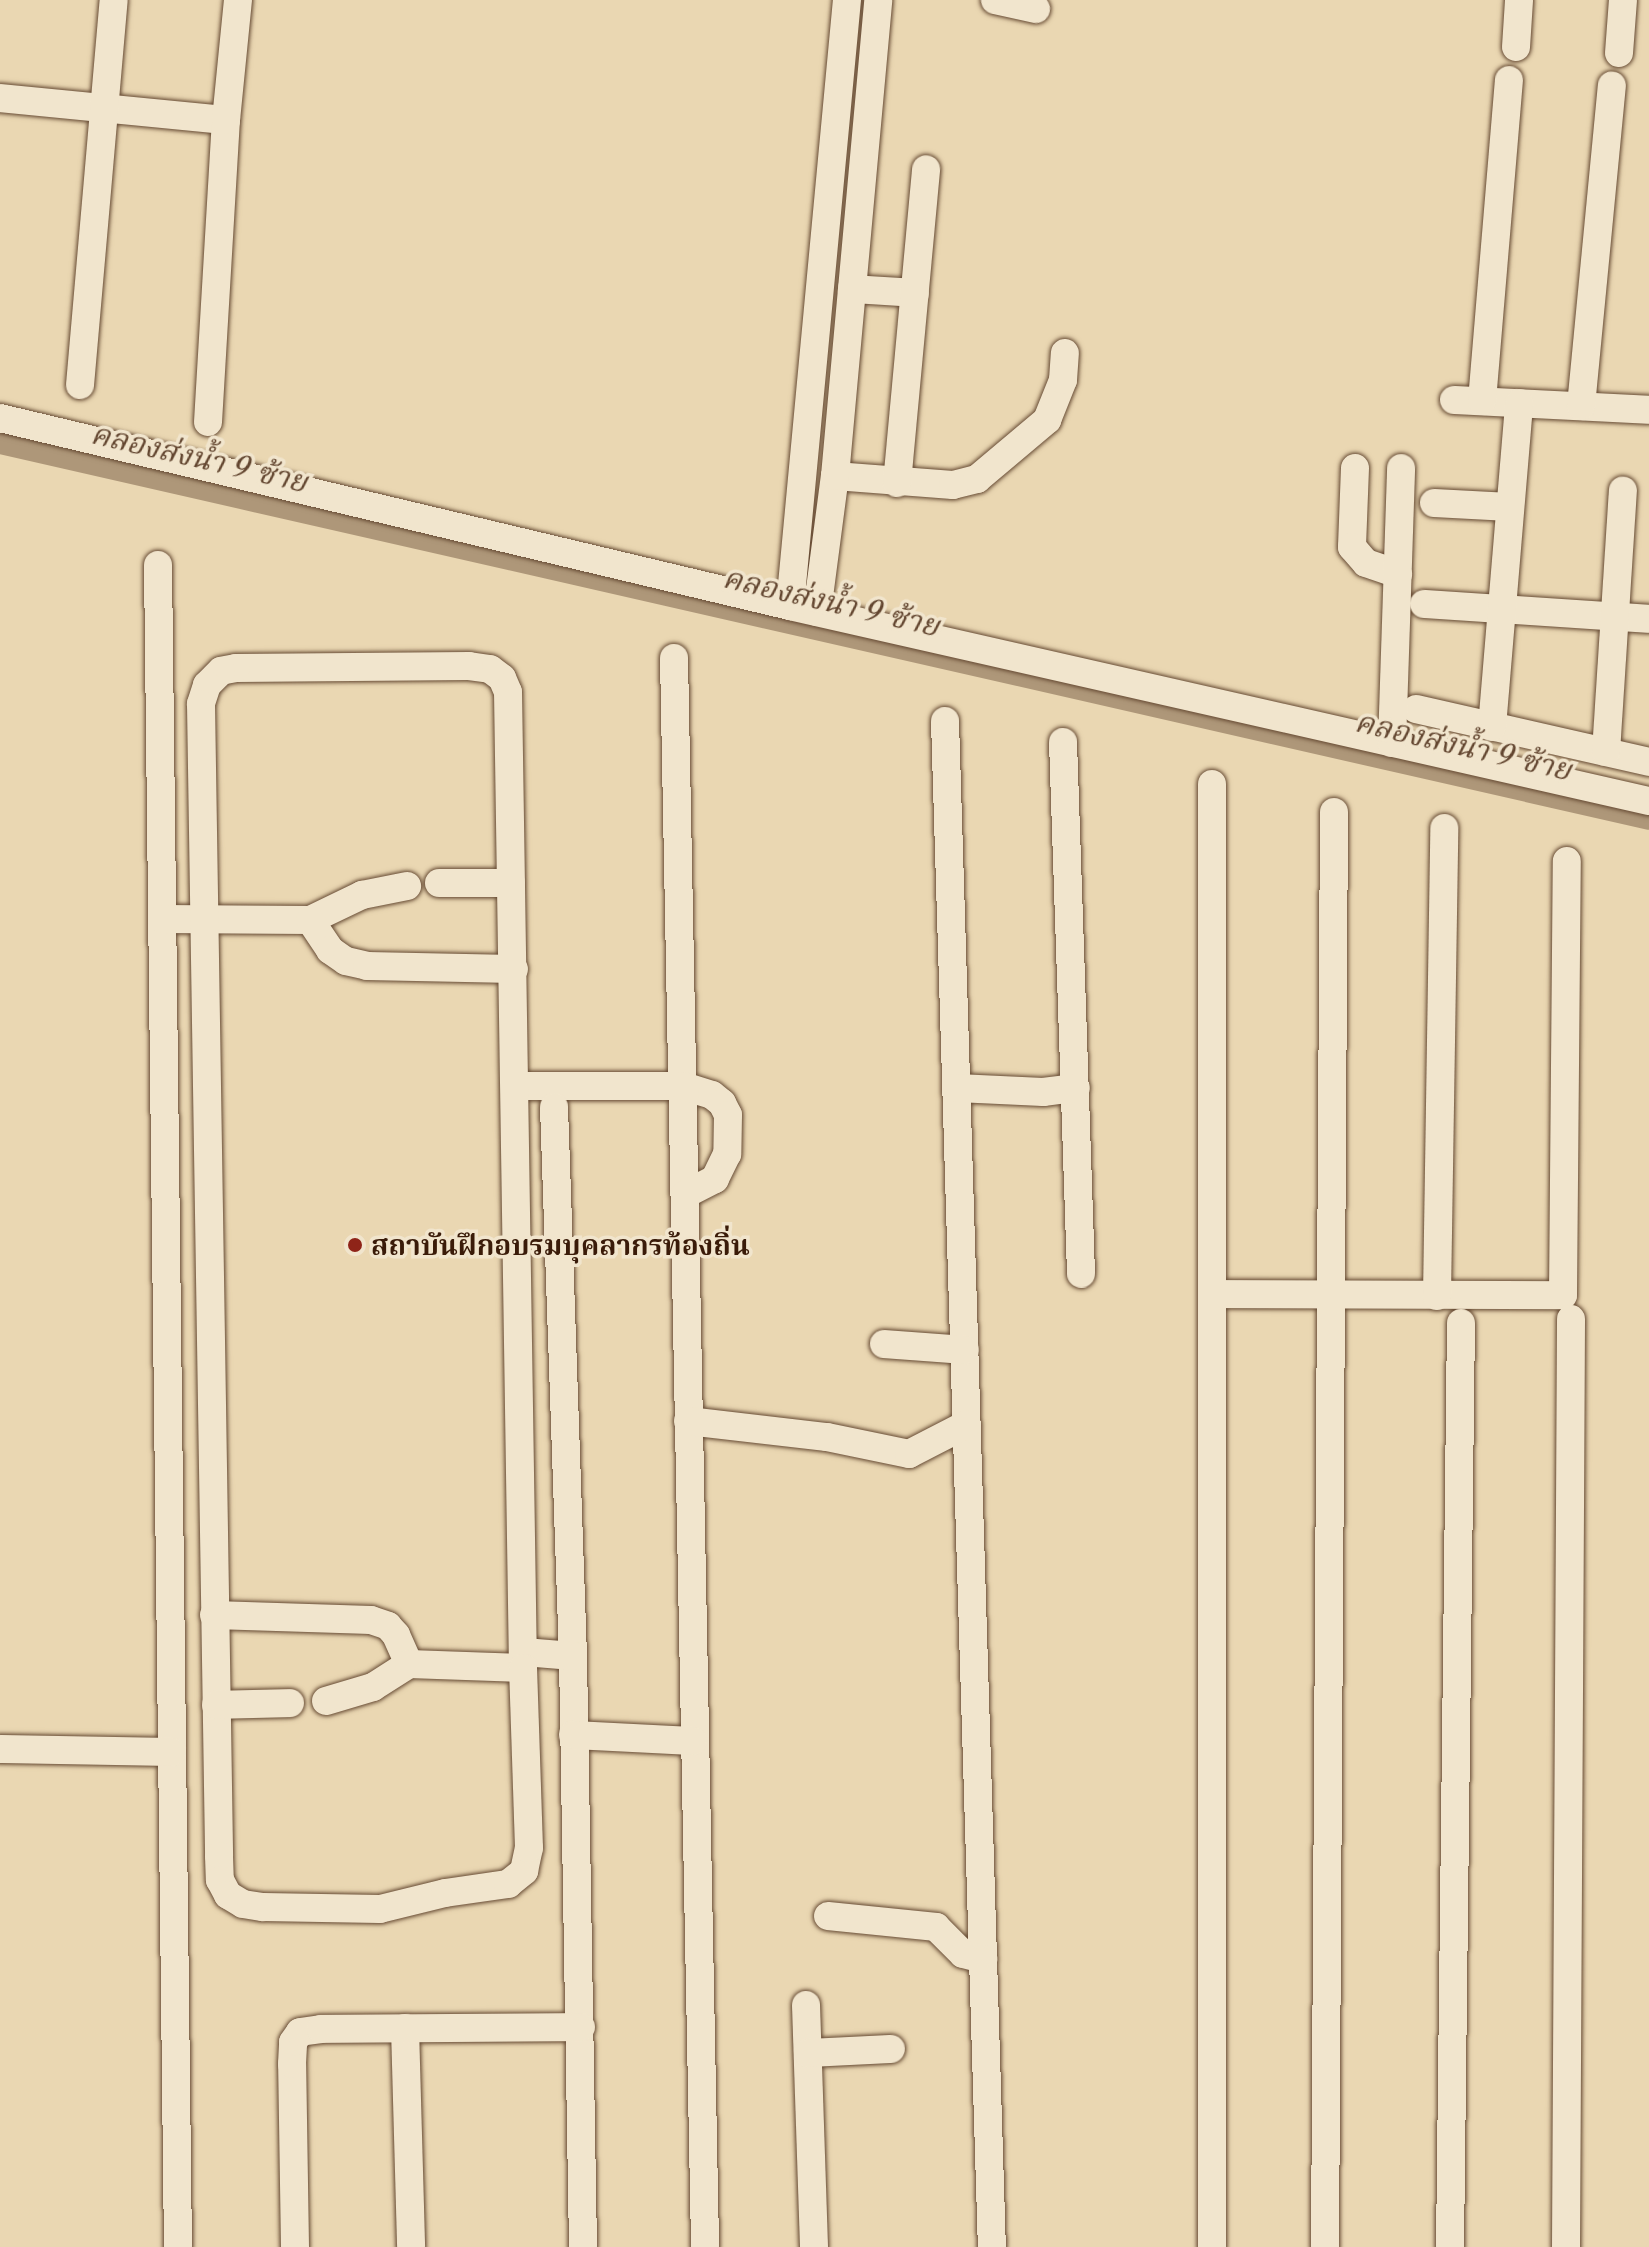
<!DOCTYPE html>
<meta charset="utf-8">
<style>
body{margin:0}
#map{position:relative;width:1649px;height:2247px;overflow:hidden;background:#ead7b2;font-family:"Libre Caslon Text","Noto Serif Thai",serif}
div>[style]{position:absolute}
.canal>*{height:22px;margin:-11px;padding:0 11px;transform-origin:11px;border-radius:11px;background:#ae9779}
.roads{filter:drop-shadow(0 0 2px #664a33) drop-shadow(0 0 2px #664a33)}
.minor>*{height:28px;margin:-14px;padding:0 14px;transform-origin:14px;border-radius:14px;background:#f1e5cd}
.dots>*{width:22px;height:22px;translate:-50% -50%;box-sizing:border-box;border:4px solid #f1e5cd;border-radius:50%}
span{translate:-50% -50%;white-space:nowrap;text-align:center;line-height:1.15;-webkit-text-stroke:7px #f1e5cd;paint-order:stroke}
.poi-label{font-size:28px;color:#3a1b09;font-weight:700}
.left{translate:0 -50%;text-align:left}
.water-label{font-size:30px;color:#634630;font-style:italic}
</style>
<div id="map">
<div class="canal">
<div style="left:0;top:443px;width:1691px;rotate:12.84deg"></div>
</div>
<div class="roads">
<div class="minor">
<div style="left:995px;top:0;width:42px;rotate:12.4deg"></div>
<div style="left:1516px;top:47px;width:47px;rotate:-86.3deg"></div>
<div style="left:1619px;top:53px;width:53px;rotate:-85.7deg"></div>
<div style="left:0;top:98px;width:227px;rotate:5.6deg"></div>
<div style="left:852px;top:289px;width:63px;rotate:3.6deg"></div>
<div style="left:80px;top:385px;width:386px;rotate:-85deg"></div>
<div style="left:1454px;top:400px;width:195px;rotate:2.9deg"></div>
<div style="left:1482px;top:401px;width:322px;rotate:-85.2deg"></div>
<div style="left:1581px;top:406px;width:322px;rotate:-84.5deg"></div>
<div style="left:0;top:418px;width:812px;rotate:13.39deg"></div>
<div style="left:790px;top:606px;width:881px;rotate:12.79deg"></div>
<div style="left:208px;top:422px;width:303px;rotate:-86.6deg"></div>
<div style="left:226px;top:120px;width:121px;rotate:-84.3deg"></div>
<div style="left:1355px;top:468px;width:79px;rotate:92.2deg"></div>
<div style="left:1352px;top:547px;width:21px;rotate:49deg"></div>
<div style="left:1366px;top:563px;width:34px;rotate:19deg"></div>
<div style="left:835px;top:476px;width:118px;rotate:4.4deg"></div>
<div style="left:953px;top:485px;width:25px;rotate:-14deg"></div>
<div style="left:977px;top:479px;width:92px;rotate:-40.1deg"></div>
<div style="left:1047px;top:420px;width:43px;rotate:-68.2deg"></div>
<div style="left:1063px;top:380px;width:27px;rotate:-86deg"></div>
<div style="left:897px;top:483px;width:315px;rotate:-84.7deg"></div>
<div style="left:1434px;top:503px;width:76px;rotate:3deg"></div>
<div style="left:158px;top:565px;width:1682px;rotate:89.32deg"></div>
<div style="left:1424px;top:604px;width:225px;rotate:3.8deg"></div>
<div style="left:790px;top:606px;width:609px;rotate:-84.63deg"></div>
<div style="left:817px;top:612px;width:137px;rotate:-82.5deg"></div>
<div style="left:835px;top:476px;width:478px;rotate:-84.8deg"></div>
<div style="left:674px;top:658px;width:1589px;rotate:88.88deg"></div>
<div style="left:1416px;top:709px;width:239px;rotate:12.8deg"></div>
<div style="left:945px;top:721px;width:1527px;rotate:88.24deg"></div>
<div style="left:1492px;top:727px;width:325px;rotate:-85.2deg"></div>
<div style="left:1063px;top:742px;width:532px;rotate:88.06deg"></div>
<div style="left:1392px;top:743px;width:275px;rotate:-88.1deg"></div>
<div style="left:1606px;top:752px;width:262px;rotate:-86.3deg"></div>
<div style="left:439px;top:883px;width:72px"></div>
<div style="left:162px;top:919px;width:148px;rotate:0.4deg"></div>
<div style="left:310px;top:920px;width:58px;rotate:-25.7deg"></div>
<div style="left:362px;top:895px;width:46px;rotate:-11.3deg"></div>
<div style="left:310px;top:920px;width:36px;rotate:56deg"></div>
<div style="left:330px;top:950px;width:19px;rotate:35deg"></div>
<div style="left:346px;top:961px;width:22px;rotate:13deg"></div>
<div style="left:367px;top:966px;width:147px;rotate:1.2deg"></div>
<div style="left:516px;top:1086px;width:167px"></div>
<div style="left:683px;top:1086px;width:30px;rotate:17deg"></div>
<div style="left:712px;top:1095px;width:13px;rotate:39deg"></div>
<div style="left:722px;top:1103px;width:13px;rotate:63deg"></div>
<div style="left:728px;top:1115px;width:39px;rotate:91deg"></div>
<div style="left:727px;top:1154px;width:28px;rotate:116deg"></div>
<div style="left:715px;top:1179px;width:34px;rotate:153deg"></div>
<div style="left:957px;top:1088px;width:86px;rotate:2.7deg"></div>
<div style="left:1043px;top:1092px;width:33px;rotate:-7deg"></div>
<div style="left:554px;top:1107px;width:549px;rotate:88.02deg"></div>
<div style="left:573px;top:1656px;width:591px;rotate:89.03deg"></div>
<div style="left:1212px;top:1294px;width:351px;rotate:0.2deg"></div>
<div style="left:1563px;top:1295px;width:434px;rotate:-89.5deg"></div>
<div style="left:1437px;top:1296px;width:468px;rotate:-89.1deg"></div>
<div style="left:884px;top:1344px;width:81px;rotate:4.2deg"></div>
<div style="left:688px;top:1421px;width:140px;rotate:6.6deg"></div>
<div style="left:827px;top:1437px;width:84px;rotate:11.7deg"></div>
<div style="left:909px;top:1454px;width:65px;rotate:-27.3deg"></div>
<div style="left:214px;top:1615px;width:157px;rotate:1.8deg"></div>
<div style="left:371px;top:1620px;width:18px;rotate:19deg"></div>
<div style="left:388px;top:1626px;width:12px;rotate:48deg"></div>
<div style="left:396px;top:1635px;width:32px;rotate:66deg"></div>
<div style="left:524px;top:1652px;width:49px;rotate:4.7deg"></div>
<div style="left:326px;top:1701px;width:49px;rotate:-16.6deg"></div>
<div style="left:373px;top:1687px;width:43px;rotate:-32.6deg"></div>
<div style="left:409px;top:1664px;width:114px;rotate:2deg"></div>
<div style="left:523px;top:1668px;width:976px;rotate:-90.88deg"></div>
<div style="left:508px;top:692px;width:15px;rotate:-113deg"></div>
<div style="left:502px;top:678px;width:15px;rotate:-143deg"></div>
<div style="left:490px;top:669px;width:21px;rotate:-172deg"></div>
<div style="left:469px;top:666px;width:233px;rotate:179.5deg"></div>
<div style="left:236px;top:668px;width:15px;rotate:169deg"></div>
<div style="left:221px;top:671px;width:20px;rotate:135deg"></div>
<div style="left:207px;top:685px;width:20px;rotate:108deg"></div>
<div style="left:201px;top:704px;width:1152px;rotate:89.1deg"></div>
<div style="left:219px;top:1856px;width:24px;rotate:88deg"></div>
<div style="left:220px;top:1880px;width:17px;rotate:62deg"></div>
<div style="left:228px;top:1895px;width:17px;rotate:31deg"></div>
<div style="left:243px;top:1904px;width:20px;rotate:9deg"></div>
<div style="left:263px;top:1907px;width:117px;rotate:1deg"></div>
<div style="left:380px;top:1909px;width:67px;rotate:-13.8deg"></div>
<div style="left:445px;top:1893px;width:64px;rotate:-8.1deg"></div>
<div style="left:508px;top:1884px;width:21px;rotate:-39deg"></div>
<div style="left:524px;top:1871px;width:24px;rotate:-78deg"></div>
<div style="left:529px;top:1848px;width:180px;rotate:-91.9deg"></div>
<div style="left:216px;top:1705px;width:74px;rotate:-1.5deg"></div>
<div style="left:573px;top:1735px;width:120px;rotate:2.9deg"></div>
<div style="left:0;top:1749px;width:172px;rotate:1deg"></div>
<div style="left:828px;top:1916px;width:109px;rotate:5.8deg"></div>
<div style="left:936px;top:1927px;width:38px;rotate:45deg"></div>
<div style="left:963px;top:1954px;width:21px;rotate:14deg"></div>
<div style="left:806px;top:2005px;width:242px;rotate:88.1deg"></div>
<div style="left:405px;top:2028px;width:219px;rotate:88.4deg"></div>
<div style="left:808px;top:2053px;width:83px;rotate:-2.8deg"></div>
<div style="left:295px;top:2247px;width:183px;rotate:-90.9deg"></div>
<div style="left:292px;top:2064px;width:22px;rotate:-87deg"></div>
<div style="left:293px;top:2042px;width:12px;rotate:-55deg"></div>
<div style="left:300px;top:2032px;width:21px;rotate:-8deg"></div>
<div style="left:321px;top:2029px;width:260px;rotate:-0.4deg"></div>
<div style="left:1212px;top:2247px;width:1463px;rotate:-90deg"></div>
<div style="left:1325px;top:2247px;width:1435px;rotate:-89.64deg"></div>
<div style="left:1450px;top:2247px;width:924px;rotate:-89.32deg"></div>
<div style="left:1566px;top:2247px;width:928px;rotate:-89.69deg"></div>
</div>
</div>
<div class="dots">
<div style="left:355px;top:1245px;background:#8f2418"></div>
</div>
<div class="poi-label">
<span class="left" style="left:371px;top:1245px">สถาบันฝึกอบรมบุคลากรท้องถิ่น</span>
</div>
<div class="water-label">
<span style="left:199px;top:458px;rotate:13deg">คลองส่งน้ำ 9 ซ้าย</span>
<span style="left:831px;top:602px;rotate:13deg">คลองส่งน้ำ 9 ซ้าย</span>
<span style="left:1463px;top:746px;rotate:13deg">คลองส่งน้ำ 9 ซ้าย</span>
</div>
</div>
